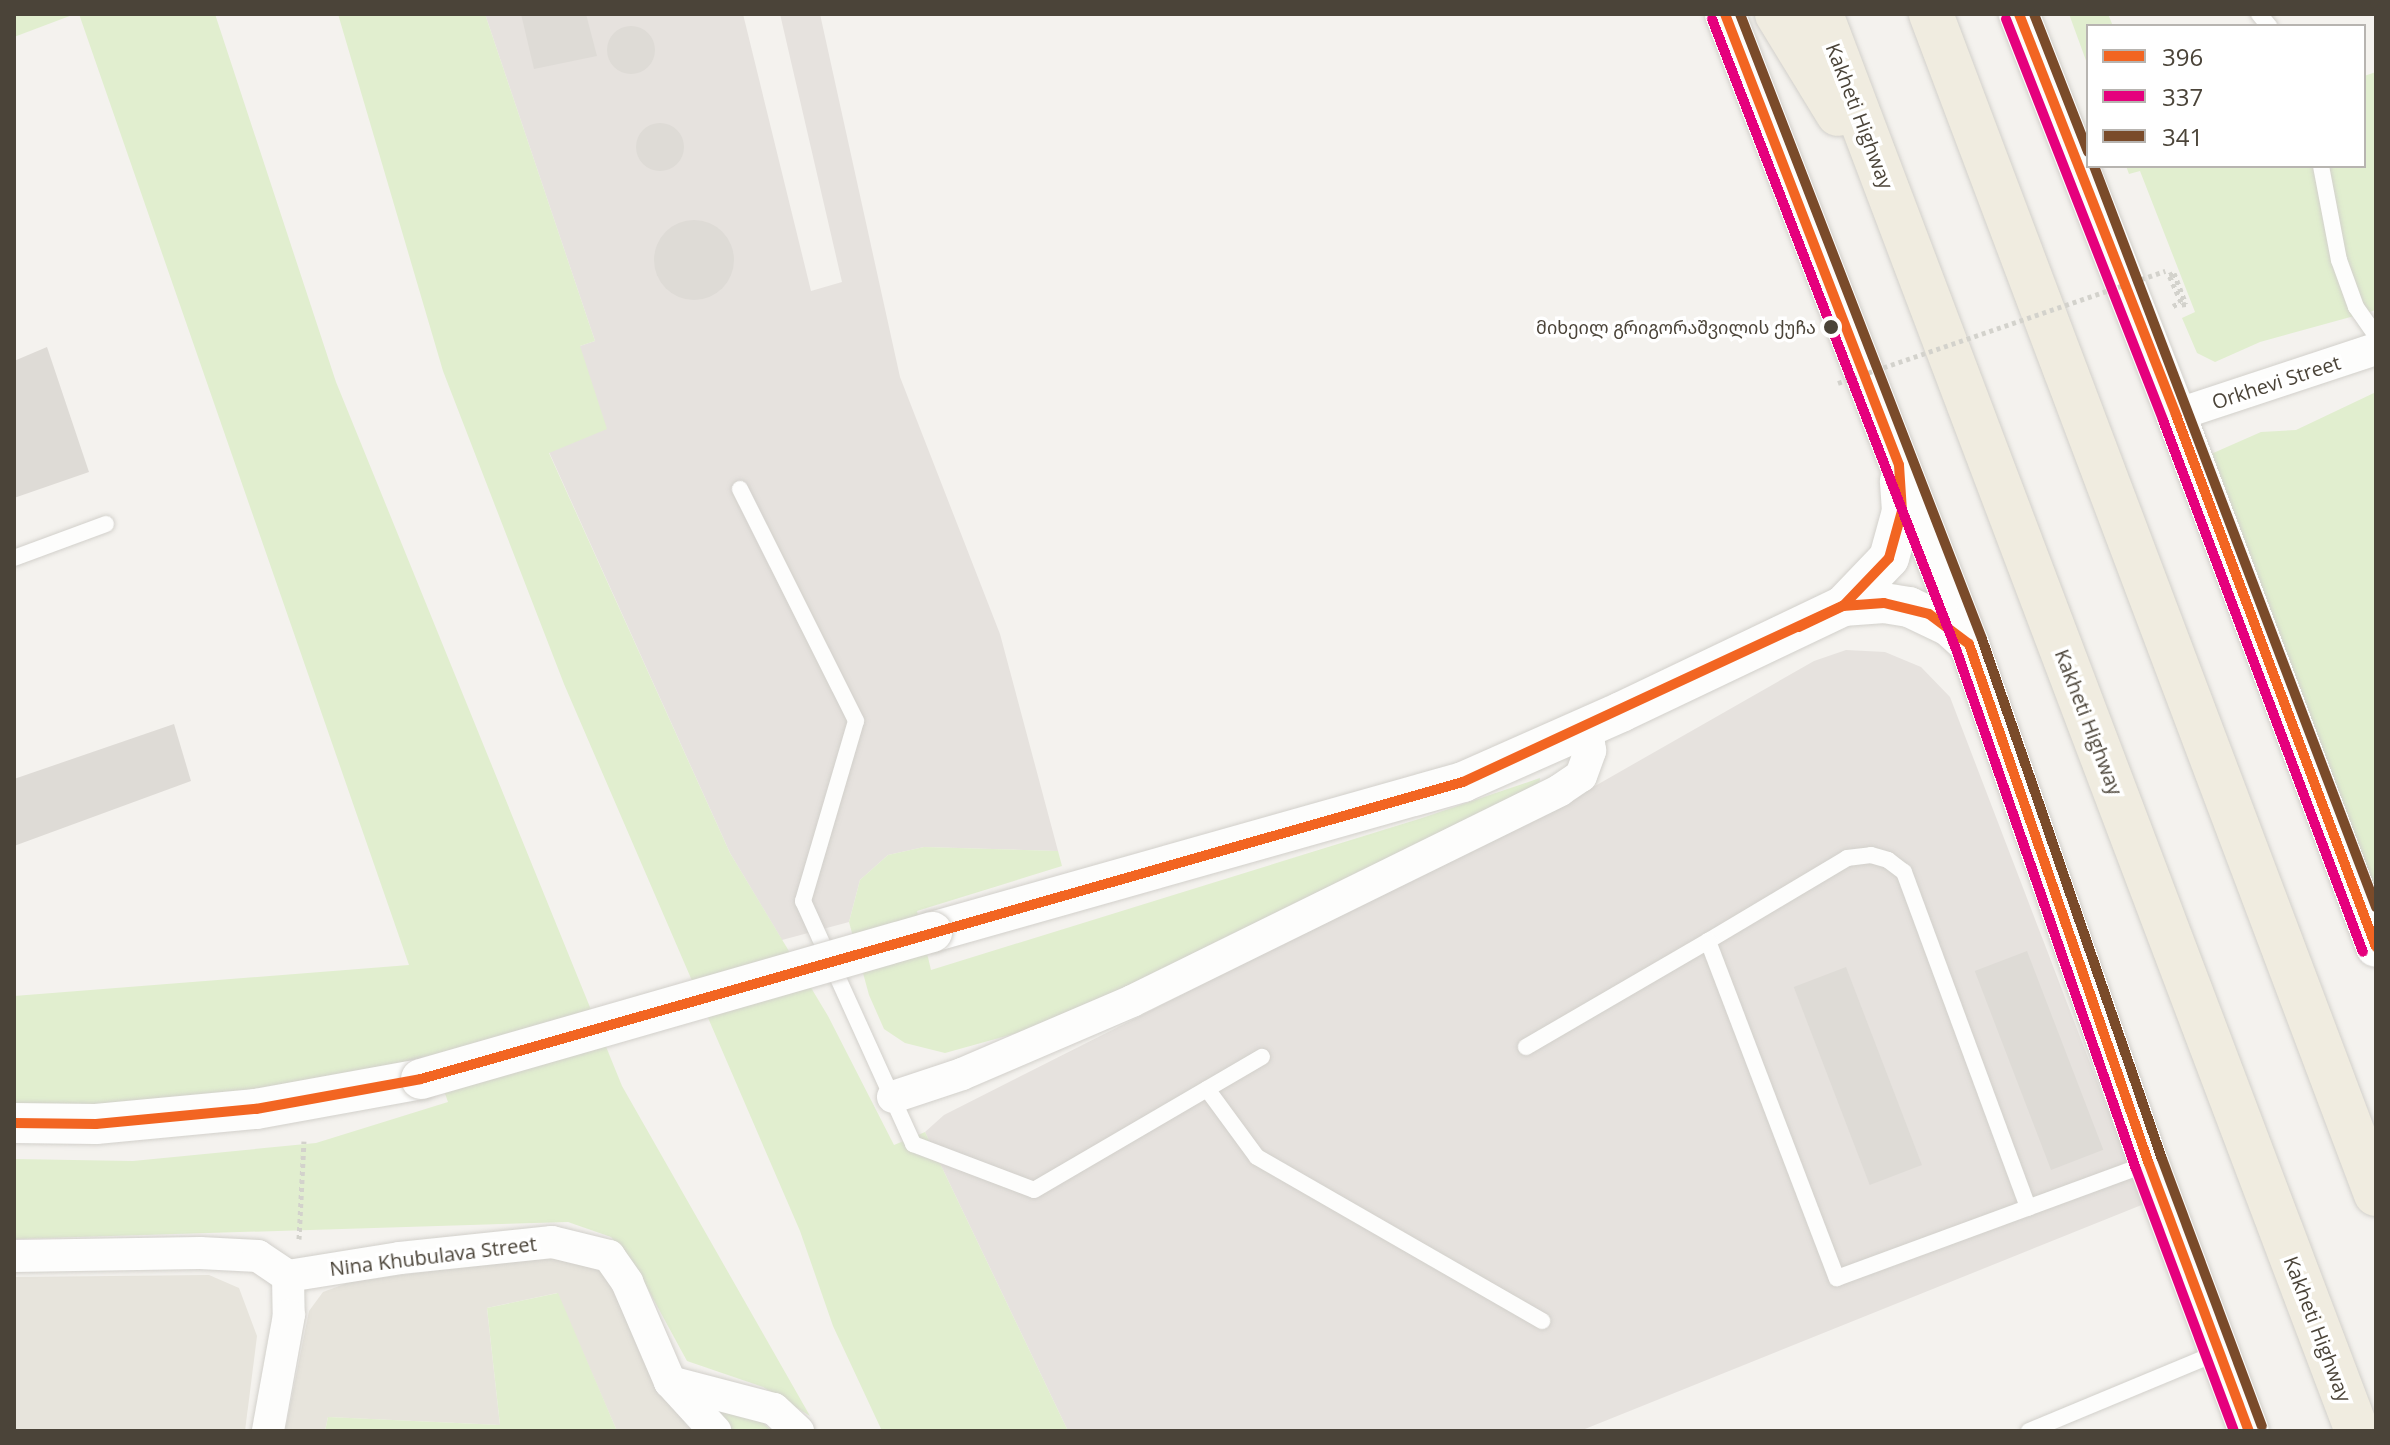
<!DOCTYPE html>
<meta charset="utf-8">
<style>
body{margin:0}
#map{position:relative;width:2390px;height:1445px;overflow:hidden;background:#f4f2ee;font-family:"Open Sans","Noto Sans Georgian",sans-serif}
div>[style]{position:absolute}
.residential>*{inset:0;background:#e7e4dc}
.industrial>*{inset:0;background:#e6e2de}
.green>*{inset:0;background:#e1eecf}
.building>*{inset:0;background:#dedbd6;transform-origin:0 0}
.round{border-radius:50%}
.path>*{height:5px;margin-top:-2.5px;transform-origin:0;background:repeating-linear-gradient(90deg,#d3d2cc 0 4px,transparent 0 8px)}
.roads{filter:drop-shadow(0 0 2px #d2d0cb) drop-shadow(0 0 2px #d2d0cb)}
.service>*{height:16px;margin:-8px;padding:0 8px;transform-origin:8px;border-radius:8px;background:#fdfdfc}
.minor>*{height:32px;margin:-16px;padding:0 16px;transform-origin:16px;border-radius:16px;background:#fdfdfc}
.tertiary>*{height:40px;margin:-20px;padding:0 20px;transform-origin:20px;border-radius:20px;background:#fdfdfc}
.trunk>*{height:44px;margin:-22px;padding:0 22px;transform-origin:22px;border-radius:22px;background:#f0ece0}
.path-bridge>*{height:5px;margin-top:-2.5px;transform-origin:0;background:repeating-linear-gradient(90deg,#d3d2cc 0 4px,transparent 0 8px)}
.bridges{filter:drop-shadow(0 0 2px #d2d0cb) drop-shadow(0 0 2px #d2d0cb)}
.tertiary-bridge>*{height:40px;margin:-20px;padding:0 20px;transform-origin:20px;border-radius:20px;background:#fdfdfc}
.bus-1>*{height:10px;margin:-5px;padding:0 5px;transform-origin:5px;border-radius:5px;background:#f26522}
.bus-2>*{height:10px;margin:-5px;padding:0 5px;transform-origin:5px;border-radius:5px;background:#e5007d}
.bus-3>*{height:10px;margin:-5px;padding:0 5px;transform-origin:5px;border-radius:5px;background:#7a4b2a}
.dots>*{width:22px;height:22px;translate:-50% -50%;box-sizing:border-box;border:4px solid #fff;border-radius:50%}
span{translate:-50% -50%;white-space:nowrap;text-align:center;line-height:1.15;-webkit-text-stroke:7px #fff;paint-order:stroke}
.bus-label{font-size:18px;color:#4b4439}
.right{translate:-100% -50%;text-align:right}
.street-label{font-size:20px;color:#4b4439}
.frame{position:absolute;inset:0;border:16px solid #4b4439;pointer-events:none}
.legend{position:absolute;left:2086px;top:24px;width:280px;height:144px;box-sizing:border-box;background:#fff;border:2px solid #b7b4b0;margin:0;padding:10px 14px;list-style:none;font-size:24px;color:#4b4439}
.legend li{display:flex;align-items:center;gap:16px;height:40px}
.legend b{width:40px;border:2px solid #b7b4b0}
</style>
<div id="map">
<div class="residential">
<div style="clip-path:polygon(549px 1255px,607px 1271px,685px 1424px,693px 1431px,617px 1431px,557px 1293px,487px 1308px,500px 1425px,328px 1417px,325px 1431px,285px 1431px,309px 1311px,323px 1292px,350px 1282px)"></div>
<div style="clip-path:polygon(209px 1275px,239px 1288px,257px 1336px,245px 1431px,14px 1431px,14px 1277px)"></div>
</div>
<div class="industrial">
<div style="clip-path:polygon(485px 14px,743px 14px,811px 291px,842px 282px,780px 14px,820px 14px,900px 377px,1000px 634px,1058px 851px,924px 847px,888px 855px,860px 880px,849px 922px,782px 940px,730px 853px,549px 452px,580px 346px,595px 341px)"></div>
<div style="clip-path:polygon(1846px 650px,1885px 652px,1921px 667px,1950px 697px,2144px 1204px,1580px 1431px,1068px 1431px,925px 1132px,944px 1115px,1595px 786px,1814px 661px)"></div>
</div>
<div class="green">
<div style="clip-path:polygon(14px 14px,75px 14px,14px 37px)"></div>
<div style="clip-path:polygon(79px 14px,215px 14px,336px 382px,622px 1086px,810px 1416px,763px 1387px,687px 1361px,638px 1271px,611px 1237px,568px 1222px,14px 1239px,14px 1159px,133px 1161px,316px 1143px,448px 1102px,431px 1055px,355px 1078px,255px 1095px,14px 1110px,14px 996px,409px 965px)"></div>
<div style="clip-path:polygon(338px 14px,485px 14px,595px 341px,580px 346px,607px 429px,549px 453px,730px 853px,828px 1016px,894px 1145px,925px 1132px,1068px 1431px,882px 1431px,833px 1326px,800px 1231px,564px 684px,443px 371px)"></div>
<div style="clip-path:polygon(2069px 14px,2108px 14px,2113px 26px,2088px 26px,2088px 66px)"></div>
<div style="clip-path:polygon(2376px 72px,2376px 310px,2260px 342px,2215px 362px,2197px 353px,2182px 318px,2195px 312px,2140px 171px,2129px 174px,2126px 166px,2364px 166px,2364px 76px)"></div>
<div style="clip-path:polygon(2376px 392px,2376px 891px,2211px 454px,2261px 432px,2296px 430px)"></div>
<div style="clip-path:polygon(1540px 778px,1539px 790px,1109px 998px,1017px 1033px,945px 1053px,905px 1043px,884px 1029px,869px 995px,849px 922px,860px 880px,888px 855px,924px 847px,1058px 851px,1062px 866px,917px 911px,931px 970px,1422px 818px)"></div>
<div style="clip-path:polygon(558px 1293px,617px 1431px,325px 1431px,328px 1417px,500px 1425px,487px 1308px)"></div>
<div style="clip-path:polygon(714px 1408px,756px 1416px,772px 1431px,732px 1431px)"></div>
</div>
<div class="building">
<div style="clip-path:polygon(521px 14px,586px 14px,597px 56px,534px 69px)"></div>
<div class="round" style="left:607px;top:26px;width:48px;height:48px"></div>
<div class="round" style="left:636px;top:123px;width:48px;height:48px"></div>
<div class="round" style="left:654px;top:220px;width:80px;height:80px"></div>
<div style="clip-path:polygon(47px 347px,89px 472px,14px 498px,14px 361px)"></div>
<div style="clip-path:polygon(174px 724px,191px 781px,14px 846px,14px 779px)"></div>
<div style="left:2027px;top:951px;width:213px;height:56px;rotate:69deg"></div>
<div style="left:1846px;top:967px;width:212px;height:56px;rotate:69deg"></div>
</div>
<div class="path">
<div style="left:2173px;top:306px;width:9px;rotate:-27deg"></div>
<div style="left:2181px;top:302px;width:30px;rotate:-114deg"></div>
<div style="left:2169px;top:275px;width:5px;rotate:-22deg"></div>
<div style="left:2174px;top:273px;width:33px;rotate:69deg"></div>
<div style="left:2186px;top:304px;width:8px;rotate:173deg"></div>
<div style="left:299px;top:1239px;width:98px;rotate:-87.1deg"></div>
</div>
<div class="roads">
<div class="service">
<div style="left:2259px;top:14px;width:16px;rotate:50deg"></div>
<div style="left:2321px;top:166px;width:96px;rotate:79.2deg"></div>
<div style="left:2339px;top:260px;width:50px;rotate:70.1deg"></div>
<div style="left:2356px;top:307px;width:35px;rotate:55deg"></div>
<div style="left:740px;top:489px;width:259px;rotate:63.4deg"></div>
<div style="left:856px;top:721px;width:188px;rotate:106.4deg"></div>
<div style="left:803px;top:901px;width:267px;rotate:65.6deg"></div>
<div style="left:913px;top:1144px;width:129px;rotate:20.8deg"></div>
<div style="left:1034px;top:1190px;width:264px;rotate:-30.3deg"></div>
<div style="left:14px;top:558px;width:98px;rotate:-20.3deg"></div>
<div style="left:1708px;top:941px;width:162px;rotate:-30.8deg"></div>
<div style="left:1847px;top:858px;width:24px;rotate:-7deg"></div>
<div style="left:1871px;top:855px;width:18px;rotate:16deg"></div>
<div style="left:1888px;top:860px;width:20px;rotate:37deg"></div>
<div style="left:1904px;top:872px;width:358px;rotate:69.7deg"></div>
<div style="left:1526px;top:1047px;width:211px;rotate:-30.2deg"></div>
<div style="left:1708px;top:941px;width:361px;rotate:69.1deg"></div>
<div style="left:1837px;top:1278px;width:330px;rotate:-20.2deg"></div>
<div style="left:1207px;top:1089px;width:84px;rotate:53.7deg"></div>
<div style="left:1257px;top:1157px;width:329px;rotate:29.9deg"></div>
<div style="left:2029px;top:1431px;width:206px;rotate:-22.6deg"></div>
</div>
<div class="minor">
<div style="left:2176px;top:415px;width:211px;rotate:-18.3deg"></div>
<div style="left:893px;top:1097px;width:73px;rotate:-18.4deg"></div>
<div style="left:962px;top:1074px;width:185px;rotate:-23.2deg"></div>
<div style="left:1132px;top:1001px;width:477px;rotate:-26.2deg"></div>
<div style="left:1560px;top:790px;width:25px;rotate:-34deg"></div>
<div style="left:1581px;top:776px;width:27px;rotate:-70deg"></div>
<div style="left:1590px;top:751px;width:24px;rotate:-97deg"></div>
<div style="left:14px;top:1256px;width:186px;rotate:-0.9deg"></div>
<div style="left:200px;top:1253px;width:58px;rotate:3deg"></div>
<div style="left:258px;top:1256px;width:36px;rotate:34deg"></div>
<div style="left:288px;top:1276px;width:39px;rotate:89deg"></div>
<div style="left:289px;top:1315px;width:118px;rotate:100.3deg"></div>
<div style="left:288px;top:1276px;width:113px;rotate:-9.1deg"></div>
<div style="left:400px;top:1258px;width:153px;rotate:-6deg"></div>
<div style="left:552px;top:1242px;width:59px;rotate:13.8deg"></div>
<div style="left:609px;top:1256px;width:32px;rotate:55deg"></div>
<div style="left:627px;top:1282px;width:109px;rotate:66.7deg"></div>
<div style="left:670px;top:1382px;width:67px;rotate:47.4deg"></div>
<div style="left:670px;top:1382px;width:107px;rotate:14.6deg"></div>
<div style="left:774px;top:1409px;width:33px;rotate:43deg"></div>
</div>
<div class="tertiary">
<div style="left:1725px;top:14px;width:676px;rotate:68.83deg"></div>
<div style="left:1969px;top:644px;width:550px;rotate:70.91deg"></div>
<div style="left:2149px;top:1164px;width:285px;rotate:69.5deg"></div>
<div style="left:2019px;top:14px;width:431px;rotate:68.6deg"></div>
<div style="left:2176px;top:415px;width:568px;rotate:69.4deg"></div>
<div style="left:1843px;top:606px;width:41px;rotate:-4.2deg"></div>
<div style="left:1884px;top:603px;width:25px;rotate:9deg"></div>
<div style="left:1909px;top:607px;width:44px;rotate:25.4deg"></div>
<div style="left:1949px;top:626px;width:27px;rotate:42deg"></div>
<div style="left:932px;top:932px;width:552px;rotate:-15.77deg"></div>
<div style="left:1463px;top:782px;width:173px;rotate:-23.9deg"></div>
<div style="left:1621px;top:712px;width:246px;rotate:-25.5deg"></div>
<div style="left:1843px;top:606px;width:66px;rotate:-46.2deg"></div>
<div style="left:1889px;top:558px;width:49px;rotate:-74.5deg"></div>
<div style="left:1902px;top:511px;width:30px;rotate:-94deg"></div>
<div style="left:14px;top:1123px;width:82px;rotate:0.7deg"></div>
<div style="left:96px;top:1124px;width:161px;rotate:-5.4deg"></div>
<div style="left:256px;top:1109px;width:168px;rotate:-10.3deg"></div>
</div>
<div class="trunk">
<div style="left:1777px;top:14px;width:117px;rotate:58.6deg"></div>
<div style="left:1821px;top:14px;width:1515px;rotate:69.28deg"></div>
<div style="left:1931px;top:14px;width:1261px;rotate:69.34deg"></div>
</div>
</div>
<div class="path-bridge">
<div style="left:1838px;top:383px;width:346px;rotate:-18.9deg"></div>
</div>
<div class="bridges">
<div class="tertiary-bridge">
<div style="left:421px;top:1079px;width:532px;rotate:-16.05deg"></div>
</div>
</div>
<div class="bus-1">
<div style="left:1725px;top:14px;width:483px;rotate:68.9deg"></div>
<div style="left:1899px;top:465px;width:46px;rotate:86.3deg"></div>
<div style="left:1902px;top:511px;width:49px;rotate:105.5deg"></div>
<div style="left:1889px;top:558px;width:66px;rotate:133.8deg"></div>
<div style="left:1843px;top:606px;width:49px;rotate:154.5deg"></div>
<div style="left:2019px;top:14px;width:431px;rotate:68.6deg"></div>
<div style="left:2176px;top:415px;width:568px;rotate:69.4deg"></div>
<div style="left:14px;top:1123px;width:82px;rotate:0.7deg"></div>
<div style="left:96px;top:1124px;width:161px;rotate:-5.4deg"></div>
<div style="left:256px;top:1109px;width:168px;rotate:-10.3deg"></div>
<div style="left:421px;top:1079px;width:1084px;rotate:-15.91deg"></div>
<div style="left:1463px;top:782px;width:419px;rotate:-24.9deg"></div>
<div style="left:1843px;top:606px;width:41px;rotate:-4.2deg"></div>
<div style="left:1884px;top:603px;width:46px;rotate:13.7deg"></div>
<div style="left:1929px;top:614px;width:50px;rotate:36.9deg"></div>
<div style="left:1969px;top:644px;width:550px;rotate:70.91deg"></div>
<div style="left:2149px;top:1164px;width:285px;rotate:69.5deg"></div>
</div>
<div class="bus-2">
<div style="left:1712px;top:19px;width:676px;rotate:68.83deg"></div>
<div style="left:1956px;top:649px;width:550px;rotate:70.91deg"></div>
<div style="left:2136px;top:1169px;width:280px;rotate:69.5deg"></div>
<div style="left:2006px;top:19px;width:431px;rotate:68.6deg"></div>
<div style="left:2163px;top:420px;width:568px;rotate:69.4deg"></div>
</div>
<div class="bus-3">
<div style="left:1740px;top:14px;width:670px;rotate:68.83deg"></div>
<div style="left:1982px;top:639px;width:550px;rotate:70.91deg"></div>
<div style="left:2162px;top:1159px;width:285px;rotate:69.5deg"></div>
<div style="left:2034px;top:14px;width:148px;rotate:68.6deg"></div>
<div style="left:2094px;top:166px;width:793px;rotate:69.16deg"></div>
</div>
<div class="dots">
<div style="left:1831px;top:327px;background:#4b4439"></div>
</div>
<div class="bus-label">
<span class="right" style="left:1816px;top:327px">მიხეილ გრიგორაშვილის ქუჩა</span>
</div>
<div class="street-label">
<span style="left:1860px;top:116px;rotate:69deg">Kakheti Highway</span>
<span style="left:2276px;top:382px;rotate:-18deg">Orkhevi Street</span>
<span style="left:2089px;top:722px;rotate:69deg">Kakheti Highway</span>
<span style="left:433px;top:1256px;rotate:-7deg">Nina Khubulava Street</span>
<span style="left:2318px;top:1329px;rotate:69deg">Kakheti Highway</span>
</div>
<div class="frame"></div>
<ul class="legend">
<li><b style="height:10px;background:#f26522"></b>396</li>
<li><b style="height:10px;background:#e5007d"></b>337</li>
<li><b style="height:10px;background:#7a4b2a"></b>341</li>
</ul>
</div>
